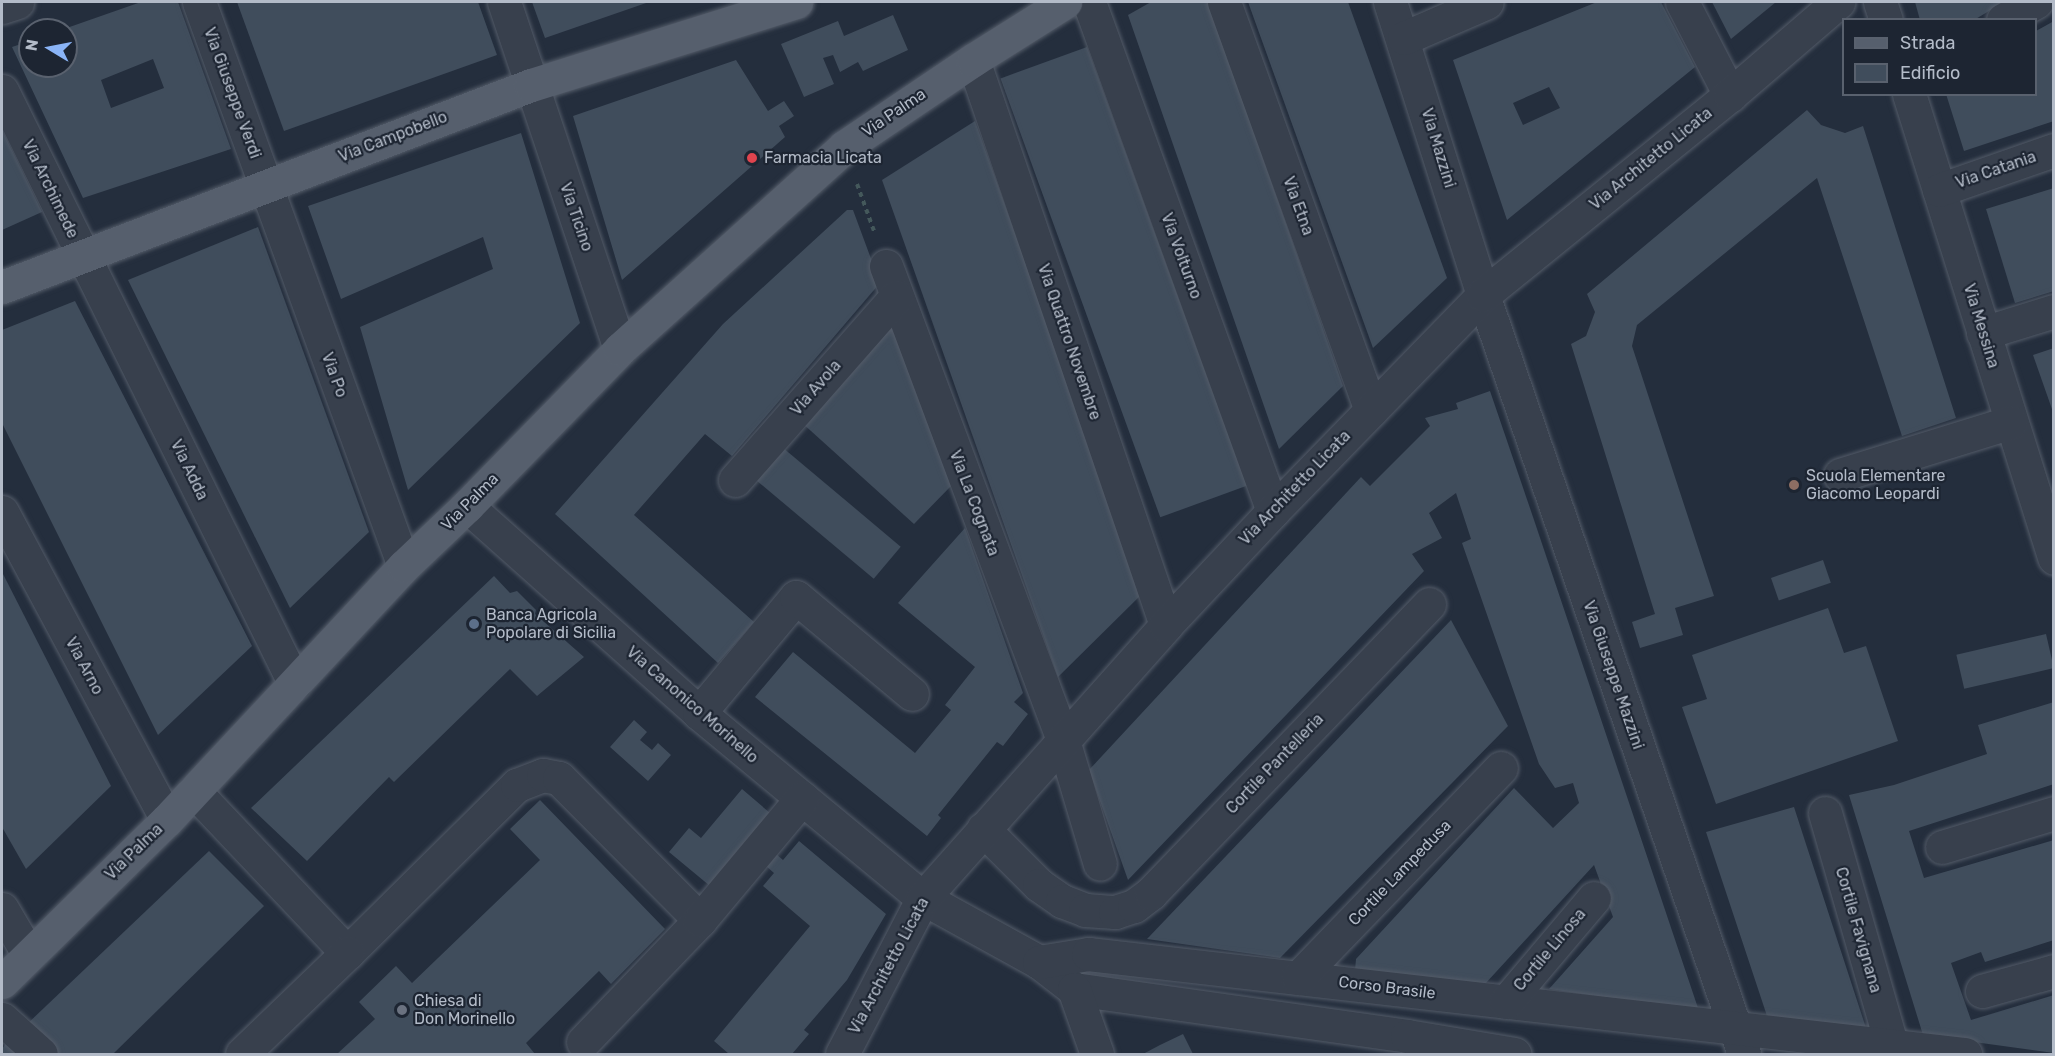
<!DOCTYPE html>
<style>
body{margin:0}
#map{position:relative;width:2055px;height:1056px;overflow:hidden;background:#242e3d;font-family:Rubik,sans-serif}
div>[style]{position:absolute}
.building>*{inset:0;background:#404d5c;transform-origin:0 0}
.path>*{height:4px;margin-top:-2px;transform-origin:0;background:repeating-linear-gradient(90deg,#44585b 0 4.5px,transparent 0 9px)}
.roads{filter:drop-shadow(0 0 2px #535b68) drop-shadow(0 0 2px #535b68)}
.minor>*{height:33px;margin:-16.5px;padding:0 16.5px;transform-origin:16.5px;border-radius:16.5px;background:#38404d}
.major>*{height:33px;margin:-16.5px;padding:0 16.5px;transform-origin:16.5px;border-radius:16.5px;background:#565f6d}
.dots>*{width:16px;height:16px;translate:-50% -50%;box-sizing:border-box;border:3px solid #1d2532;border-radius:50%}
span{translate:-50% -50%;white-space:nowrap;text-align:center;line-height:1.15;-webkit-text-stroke:4.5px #1d2532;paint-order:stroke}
.street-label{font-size:16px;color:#b3bbc8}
.poi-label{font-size:16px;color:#b3bbc8}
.left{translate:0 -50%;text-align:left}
.frame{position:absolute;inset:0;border:3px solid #b3bbc8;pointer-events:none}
.legend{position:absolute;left:1842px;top:18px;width:195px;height:78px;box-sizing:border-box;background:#1d2532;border:2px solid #59616e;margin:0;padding:8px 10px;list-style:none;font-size:18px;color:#b3bbc8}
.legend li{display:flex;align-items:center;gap:12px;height:30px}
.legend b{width:30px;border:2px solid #59616e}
.north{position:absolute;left:18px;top:18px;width:60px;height:60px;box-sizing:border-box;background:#1d2532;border:2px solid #59616e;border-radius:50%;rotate:280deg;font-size:16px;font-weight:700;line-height:24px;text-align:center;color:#b3bbc8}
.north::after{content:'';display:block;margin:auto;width:21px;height:27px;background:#8ab4f6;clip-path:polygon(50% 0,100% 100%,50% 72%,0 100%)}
</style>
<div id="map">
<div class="building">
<div style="clip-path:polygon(evenodd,141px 2px,178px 2px,231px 149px,83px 198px,12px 47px,30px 41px,30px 66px,66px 66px,66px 30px,61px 30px,141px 2px,153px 59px,164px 88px,111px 108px,101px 80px,153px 59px)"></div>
<div style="clip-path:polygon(237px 2px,478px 2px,497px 55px,284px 131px)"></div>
<div style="clip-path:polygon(532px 2px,649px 2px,545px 38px)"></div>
<div style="clip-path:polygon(1151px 2px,1208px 2px,1343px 386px,1279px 449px,1128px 15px)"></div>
<div style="clip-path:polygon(1248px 2px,1348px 2px,1447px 278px,1373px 348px)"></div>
<div style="clip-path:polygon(evenodd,1597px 2px,1661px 2px,1695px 67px,1507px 220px,1453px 60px,1597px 2px,1549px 87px,1560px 108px,1523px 125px,1513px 103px,1549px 87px)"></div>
<div style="clip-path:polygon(1712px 2px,1776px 2px,1731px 39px)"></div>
<div style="clip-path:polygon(1915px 2px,2004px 2px,1974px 20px,1920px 20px)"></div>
<div style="clip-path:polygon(893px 15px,908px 50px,863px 71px,858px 62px,840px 72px,833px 55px,823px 58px,834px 84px,804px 97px,781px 44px,838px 21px,844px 36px)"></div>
<div style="clip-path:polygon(2054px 21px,2054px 121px,1964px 151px,1946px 94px,2036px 94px,2036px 31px)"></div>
<div style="left:1087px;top:47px;width:467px;height:92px;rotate:70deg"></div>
<div style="clip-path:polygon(736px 60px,768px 111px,784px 101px,794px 116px,779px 126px,785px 137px,622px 280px,573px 116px)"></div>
<div style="clip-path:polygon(1807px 110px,1821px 125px,1845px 133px,1863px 126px,1956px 418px,1902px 436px,1817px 178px,1637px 325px,1632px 346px,1714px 596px,1675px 608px,1683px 635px,1640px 648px,1632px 622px,1655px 614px,1571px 344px,1586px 336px,1595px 312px,1587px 294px)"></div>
<div style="clip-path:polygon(975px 121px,1143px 593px,1058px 677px,882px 180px)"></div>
<div style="clip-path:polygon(2px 130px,42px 212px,2px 230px)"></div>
<div style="clip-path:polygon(521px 133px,580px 323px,408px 490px,360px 327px,493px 269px,483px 237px,341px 299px,308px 206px)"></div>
<div style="clip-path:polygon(2054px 188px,2054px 291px,2015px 303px,1986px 209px)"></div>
<div style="clip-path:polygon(847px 210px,853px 210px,880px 283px,732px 456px,705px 434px,634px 515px,754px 622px,718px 663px,555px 514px,723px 324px)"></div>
<div style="clip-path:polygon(258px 227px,369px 532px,290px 608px,128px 280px)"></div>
<div style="clip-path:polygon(75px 301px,252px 646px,158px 735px,2px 423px,2px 330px)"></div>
<div style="clip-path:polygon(889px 317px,951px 486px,914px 524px,801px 422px)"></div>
<div style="clip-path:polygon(2054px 348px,2054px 412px,2053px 412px,2033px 355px)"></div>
<div style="clip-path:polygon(1490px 391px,1533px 517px,1699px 1011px,1549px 989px,1613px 917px,1594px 865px,1485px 984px,1355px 970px,1356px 959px,1514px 788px,1553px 828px,1579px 803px,1573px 783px,1555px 788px,1539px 764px,1462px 543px,1471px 539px,1456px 493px,1429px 513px,1442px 538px,1412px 554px,1424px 571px,1128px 880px,1089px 770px,1361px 477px,1370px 486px,1430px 426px,1425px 418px,1458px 409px,1456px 403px)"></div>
<div style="left:782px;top:447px;width:155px;height:42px;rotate:40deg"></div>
<div style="clip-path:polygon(965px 528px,1023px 693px,1014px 702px,1028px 714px,1003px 746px,997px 742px,938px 815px,941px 818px,927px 836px,755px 697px,793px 652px,915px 753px,951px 710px,945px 705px,975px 667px,898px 603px)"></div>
<div style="left:1823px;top:560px;width:24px;height:55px;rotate:71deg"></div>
<div style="clip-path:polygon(2px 572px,111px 786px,26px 869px,2px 827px)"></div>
<div style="clip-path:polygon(494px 576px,510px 593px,517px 591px,536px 610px,535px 614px,584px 657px,537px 696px,510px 669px,394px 782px,389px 777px,307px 861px,251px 808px)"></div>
<div style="clip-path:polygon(1828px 608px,1844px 653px,1866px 646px,1898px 741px,1716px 804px,1682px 707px,1707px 699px,1692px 655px)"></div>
<div style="clip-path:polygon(1451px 620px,1508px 726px,1280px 958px,1147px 939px)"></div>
<div style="left:2046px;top:634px;width:35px;height:92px;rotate:77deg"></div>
<div style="clip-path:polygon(2054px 702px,2054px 784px,1909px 831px,1924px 878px,2054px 840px,2054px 940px,1985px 962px,1981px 952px,1951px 963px,1971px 1020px,2054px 995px,2054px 1053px,1923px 1035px,1849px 795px,1894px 785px,1987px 754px,1978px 725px)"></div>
<div style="clip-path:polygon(634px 720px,647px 732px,640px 740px,652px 750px,658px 743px,671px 755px,648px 781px,610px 747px)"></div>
<div style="clip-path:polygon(742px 789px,770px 813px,710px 886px,669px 852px,689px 828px,701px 838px)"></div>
<div style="clip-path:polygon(540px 800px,665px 929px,611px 984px,599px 971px,526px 1043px,535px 1054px,337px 1054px,375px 1019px,359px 1002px,396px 966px,412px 983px,540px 860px,510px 829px)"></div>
<div style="clip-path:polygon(1794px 807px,1805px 841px,1867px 1031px,1768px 1019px,1706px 832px)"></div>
<div style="clip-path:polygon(799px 841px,886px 914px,847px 980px,804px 1030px,809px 1034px,792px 1054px,729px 1054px,714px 1041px,810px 926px,763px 886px,774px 873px,766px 866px,776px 854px,783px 860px)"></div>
<div style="clip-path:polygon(209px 851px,264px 906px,113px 1054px,57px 1054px,25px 1026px)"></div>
<div style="clip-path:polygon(1183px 1034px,1193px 1054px,1143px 1054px,1160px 1045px)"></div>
<div style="clip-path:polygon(7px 1042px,21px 1054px,2px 1054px,2px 1049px)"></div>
</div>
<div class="path">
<div style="left:857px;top:184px;width:50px;rotate:70.1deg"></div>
</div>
<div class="roads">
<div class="minor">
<div style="left:199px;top:2px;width:600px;rotate:70.03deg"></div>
<div style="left:504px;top:2px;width:366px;rotate:71.5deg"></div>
<div style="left:1089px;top:2px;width:541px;rotate:70.13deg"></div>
<div style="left:1224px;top:2px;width:434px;rotate:70.2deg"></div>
<div style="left:1390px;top:2px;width:307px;rotate:72.4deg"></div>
<div style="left:1483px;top:295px;width:803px;rotate:71.02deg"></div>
<div style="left:1682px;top:2px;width:105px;rotate:62.7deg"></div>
<div style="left:1880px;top:2px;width:19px;rotate:72deg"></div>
<div style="left:2px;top:7px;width:16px;rotate:-18deg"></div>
<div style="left:2003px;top:20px;width:38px;rotate:-29deg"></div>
<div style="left:1404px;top:38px;width:90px;rotate:-23.4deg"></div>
<div style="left:973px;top:60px;width:597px;rotate:71.14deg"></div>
<div style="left:2px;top:91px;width:661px;rotate:63.71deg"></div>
<div style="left:1909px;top:94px;width:486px;rotate:72.6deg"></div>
<div style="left:1939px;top:190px;width:122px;rotate:-19.2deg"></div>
<div style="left:886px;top:266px;width:506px;rotate:69.52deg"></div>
<div style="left:1063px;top:740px;width:129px;rotate:73.4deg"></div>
<div style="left:1983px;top:333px;width:74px;rotate:-17.2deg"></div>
<div style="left:1840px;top:475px;width:179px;rotate:-17.2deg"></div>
<div style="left:735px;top:480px;width:244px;rotate:-48.7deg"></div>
<div style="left:467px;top:506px;width:311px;rotate:41.7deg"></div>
<div style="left:699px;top:713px;width:291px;rotate:39.6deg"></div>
<div style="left:923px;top:898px;width:132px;rotate:28.9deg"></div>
<div style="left:1039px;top:962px;width:44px;rotate:37.6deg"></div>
<div style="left:1074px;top:989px;width:336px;rotate:8deg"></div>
<div style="left:1407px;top:1036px;width:109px;rotate:9.5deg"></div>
<div style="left:2px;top:512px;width:349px;rotate:61.8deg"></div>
<div style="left:699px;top:713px;width:151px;rotate:-50.1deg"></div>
<div style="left:796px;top:597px;width:151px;rotate:39.9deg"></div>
<div style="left:194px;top:791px;width:223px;rotate:46.6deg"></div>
<div style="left:347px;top:953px;width:239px;rotate:-44.7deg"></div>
<div style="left:517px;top:785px;width:28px;rotate:-21deg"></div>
<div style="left:543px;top:775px;width:16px;rotate:11deg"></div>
<div style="left:559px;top:778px;width:200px;rotate:45.2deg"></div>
<div style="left:700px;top:920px;width:169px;rotate:133.8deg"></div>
<div style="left:1825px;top:813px;width:242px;rotate:74deg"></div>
<div style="left:983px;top:829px;width:79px;rotate:45deg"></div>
<div style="left:1039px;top:885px;width:28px;rotate:35deg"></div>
<div style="left:1062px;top:901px;width:25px;rotate:21deg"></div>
<div style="left:1085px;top:910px;width:30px;rotate:4deg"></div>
<div style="left:1115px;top:912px;width:20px;rotate:-18deg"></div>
<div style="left:1134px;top:906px;width:21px;rotate:-37deg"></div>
<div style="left:1151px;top:893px;width:401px;rotate:-46.1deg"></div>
<div style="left:1942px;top:847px;width:117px;rotate:-16.9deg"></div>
<div style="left:2px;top:909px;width:53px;rotate:59.6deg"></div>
<div style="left:700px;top:920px;width:159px;rotate:-50.1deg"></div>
<div style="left:1039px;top:962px;width:50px;rotate:-9.3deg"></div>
<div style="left:1088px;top:954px;width:883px;rotate:6.51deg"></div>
<div style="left:1298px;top:978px;width:292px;rotate:-46deg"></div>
<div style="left:1074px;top:989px;width:69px;rotate:70.5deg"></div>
<div style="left:1982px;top:991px;width:75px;rotate:-15.5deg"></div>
<div style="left:1506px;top:1002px;width:136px;rotate:-49.8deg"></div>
<div style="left:2px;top:1019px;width:52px;rotate:41.9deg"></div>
<div style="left:242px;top:1054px;width:146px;rotate:-43.9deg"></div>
<div style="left:842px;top:1054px;width:176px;rotate:-62.6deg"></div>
<div style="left:923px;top:898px;width:365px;rotate:-48.3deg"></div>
<div style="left:1166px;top:625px;width:156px;rotate:-46.8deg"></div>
<div style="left:1273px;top:511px;width:301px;rotate:-45.8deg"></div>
<div style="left:1483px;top:295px;width:318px;rotate:-39deg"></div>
<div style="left:1730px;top:95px;width:143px;rotate:-40.7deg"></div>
</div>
<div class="major">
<div style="left:2px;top:287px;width:566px;rotate:-20.9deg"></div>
<div style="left:531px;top:85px;width:278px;rotate:-17.4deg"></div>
<div style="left:2px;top:982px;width:231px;rotate:-44.5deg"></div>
<div style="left:167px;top:820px;width:347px;rotate:-47deg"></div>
<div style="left:404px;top:566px;width:87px;rotate:-43.6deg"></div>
<div style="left:467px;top:506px;width:219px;rotate:-45.7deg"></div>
<div style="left:620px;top:349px;width:302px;rotate:-42deg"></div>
<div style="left:844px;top:147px;width:156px;rotate:-34deg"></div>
<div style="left:973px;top:60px;width:109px;rotate:-32.2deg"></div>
</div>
</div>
<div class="dots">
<div style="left:752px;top:158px;background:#e0444e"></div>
<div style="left:1794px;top:485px;background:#8d6e63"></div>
<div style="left:474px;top:624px;background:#5c6f8a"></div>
<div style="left:402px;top:1010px;background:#6b7280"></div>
</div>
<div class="street-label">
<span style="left:232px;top:93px;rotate:70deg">Via Giuseppe Verdi</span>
<span style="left:894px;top:113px;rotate:-34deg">Via Palma</span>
<span style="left:393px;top:137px;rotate:-21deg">Via Campobello</span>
<span style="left:1438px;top:148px;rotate:73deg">Via Mazzini</span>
<span style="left:1651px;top:159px;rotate:-39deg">Via Architetto Licata</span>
<span style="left:1996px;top:170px;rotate:-19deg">Via Catania</span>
<span style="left:50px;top:189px;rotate:64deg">Via Archimede</span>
<span style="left:1298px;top:206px;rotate:70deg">Via Etna</span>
<span style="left:576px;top:217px;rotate:71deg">Via Ticino</span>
<span style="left:1181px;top:256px;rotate:70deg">Via Volturno</span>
<span style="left:1981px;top:326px;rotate:73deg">Via Messina</span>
<span style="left:1069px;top:342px;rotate:71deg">Via Quattro Novembre</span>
<span style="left:334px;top:375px;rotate:70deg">Via Po</span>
<span style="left:816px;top:388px;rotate:-49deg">Via Avola</span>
<span style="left:189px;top:470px;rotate:64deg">Via Adda</span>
<span style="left:1295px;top:488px;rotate:-46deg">Via Architetto Licata</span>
<span style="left:470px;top:502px;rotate:-45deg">Via Palma</span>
<span style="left:974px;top:503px;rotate:69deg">Via La Cognata</span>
<span style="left:84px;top:666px;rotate:62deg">Via Arno</span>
<span style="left:1613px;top:675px;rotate:71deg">Via Giuseppe Mazzini</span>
<span style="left:692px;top:705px;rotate:41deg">Via Canonico Morinello</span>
<span style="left:1275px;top:764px;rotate:-46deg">Cortile Pantelleria</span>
<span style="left:134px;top:852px;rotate:-44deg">Via Palma</span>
<span style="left:1400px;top:873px;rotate:-46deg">Cortile Lampedusa</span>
<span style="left:1858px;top:930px;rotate:74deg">Cortile Favignana</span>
<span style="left:1550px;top:950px;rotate:-50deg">Cortile Linosa</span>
<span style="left:889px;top:966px;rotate:-62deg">Via Architetto Licata</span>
<span style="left:1387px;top:988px;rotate:7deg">Corso Brasile</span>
</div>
<div class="poi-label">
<span class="left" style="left:764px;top:158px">Farmacia Licata</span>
<span class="left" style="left:1806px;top:485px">Scuola Elementare<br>Giacomo Leopardi</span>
<span class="left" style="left:486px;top:624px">Banca Agricola<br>Popolare di Sicilia</span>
<span class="left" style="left:414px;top:1010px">Chiesa di<br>Don Morinello</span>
</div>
<div class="frame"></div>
<ul class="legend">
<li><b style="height:8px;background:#565f6d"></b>Strada</li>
<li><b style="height:16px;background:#404d5c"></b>Edificio</li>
</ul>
<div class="north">N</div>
</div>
